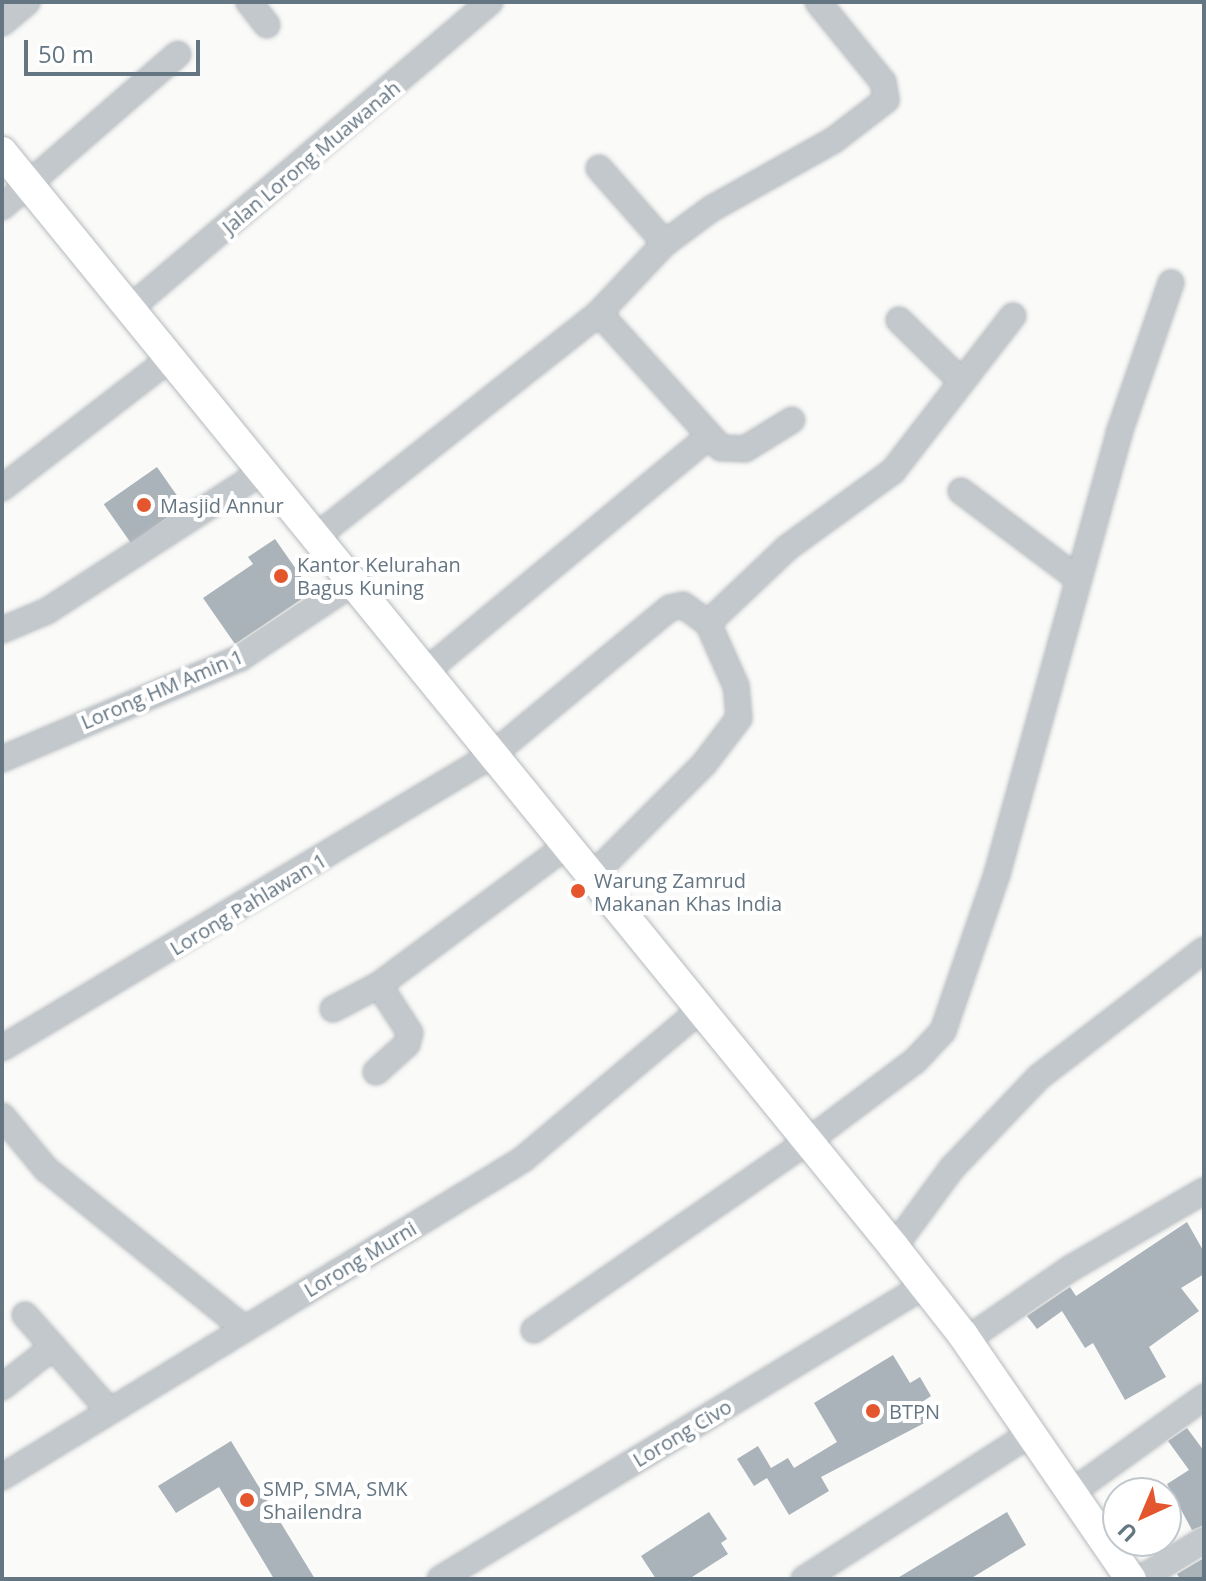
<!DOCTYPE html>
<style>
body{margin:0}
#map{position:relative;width:1206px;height:1581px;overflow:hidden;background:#fafaf8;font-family:"Open Sans",sans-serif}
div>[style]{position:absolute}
.building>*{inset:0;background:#aab3b9;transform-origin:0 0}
.path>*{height:4px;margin-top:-2px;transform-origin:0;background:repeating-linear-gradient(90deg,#bbbfc2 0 4px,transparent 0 8px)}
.roads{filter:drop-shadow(0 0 2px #b5babe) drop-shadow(0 0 2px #b5babe)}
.minor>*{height:24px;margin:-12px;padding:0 12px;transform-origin:12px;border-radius:12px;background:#c3c8cc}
.major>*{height:30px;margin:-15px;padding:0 15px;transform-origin:15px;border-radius:15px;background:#fff}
.dots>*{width:22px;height:22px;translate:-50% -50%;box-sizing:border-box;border:4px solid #fff;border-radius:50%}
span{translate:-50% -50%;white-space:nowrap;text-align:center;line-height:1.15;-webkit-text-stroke:8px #fff;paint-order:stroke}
.street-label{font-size:20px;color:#657683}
.poi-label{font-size:20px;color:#657683}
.left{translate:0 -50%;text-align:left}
.frame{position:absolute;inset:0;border:4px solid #657683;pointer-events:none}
.north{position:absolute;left:1102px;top:1477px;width:80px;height:80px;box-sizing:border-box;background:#fff;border:2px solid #c1c8cd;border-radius:50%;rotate:224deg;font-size:22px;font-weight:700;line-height:32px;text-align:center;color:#657683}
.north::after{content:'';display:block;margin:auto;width:28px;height:36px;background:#e4572e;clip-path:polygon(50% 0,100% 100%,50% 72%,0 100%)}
.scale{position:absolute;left:24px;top:40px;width:176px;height:36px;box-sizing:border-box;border:4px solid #657683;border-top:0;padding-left:10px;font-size:24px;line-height:28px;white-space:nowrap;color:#657683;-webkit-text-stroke:6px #fff;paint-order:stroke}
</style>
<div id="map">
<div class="building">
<div style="left:157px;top:467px;width:47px;height:65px;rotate:55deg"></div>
<div style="clip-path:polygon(275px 539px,312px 592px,235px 644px,203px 598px,253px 564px,248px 557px)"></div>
<div style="clip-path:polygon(1187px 1222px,1204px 1252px,1204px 1274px,1181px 1288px,1199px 1311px,1149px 1347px,1166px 1377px,1125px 1400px,1093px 1343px,1085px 1348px,1062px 1311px,1037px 1329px,1027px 1316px,1070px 1287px,1076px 1296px)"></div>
<div style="clip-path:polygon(893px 1355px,910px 1383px,920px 1377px,931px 1396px,922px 1402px,932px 1419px,821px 1477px,829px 1491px,789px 1515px,767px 1478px,754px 1486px,737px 1459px,758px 1446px,771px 1468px,788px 1458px,794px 1468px,837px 1442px,814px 1403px)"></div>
<div style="clip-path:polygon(1187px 1428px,1204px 1451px,1204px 1525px,1192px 1530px,1167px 1484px,1189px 1470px,1168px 1441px)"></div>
<div style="clip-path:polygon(231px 1441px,315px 1579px,274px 1579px,219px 1487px,176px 1513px,158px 1486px)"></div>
<div style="clip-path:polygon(709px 1512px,727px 1539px,721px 1543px,728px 1554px,689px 1579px,656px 1579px,641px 1556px)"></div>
<div style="clip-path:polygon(1007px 1512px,1026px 1545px,970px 1579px,896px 1579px)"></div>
<div style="clip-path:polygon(1204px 1558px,1204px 1579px,1180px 1579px,1177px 1574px)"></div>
</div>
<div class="path">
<div style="left:264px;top:1579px;width:1px"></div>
</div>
<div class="roads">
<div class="minor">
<div style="left:249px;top:2px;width:29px;rotate:52deg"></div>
<div style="left:2px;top:23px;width:33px;rotate:-40deg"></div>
<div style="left:599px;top:168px;width:100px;rotate:48.7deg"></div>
<div style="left:2px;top:207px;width:233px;rotate:-41deg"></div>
<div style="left:129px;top:309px;width:474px;rotate:-40.4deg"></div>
<div style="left:599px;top:313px;width:96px;rotate:-46.7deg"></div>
<div style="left:665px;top:243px;width:57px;rotate:-36.5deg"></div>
<div style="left:711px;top:209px;width:141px;rotate:-29.3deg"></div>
<div style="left:834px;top:140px;width:66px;rotate:-37.6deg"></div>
<div style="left:886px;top:100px;width:18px;rotate:-99deg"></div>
<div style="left:883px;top:82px;width:103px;rotate:-129.1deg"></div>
<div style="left:899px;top:320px;width:88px;rotate:44.5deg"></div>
<div style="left:2px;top:488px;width:210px;rotate:-37.6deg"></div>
<div style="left:961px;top:491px;width:145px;rotate:36.9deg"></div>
<div style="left:317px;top:536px;width:360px;rotate:-38.3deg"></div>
<div style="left:599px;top:313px;width:182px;rotate:47.9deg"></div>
<div style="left:721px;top:448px;width:24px;rotate:2deg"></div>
<div style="left:745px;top:449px;width:55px;rotate:-31.7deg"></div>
<div style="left:2px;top:630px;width:49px;rotate:-22.9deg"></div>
<div style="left:47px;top:611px;width:257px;rotate:-32.9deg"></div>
<div style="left:425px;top:672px;width:366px;rotate:-39.7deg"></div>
<div style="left:2px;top:759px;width:259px;rotate:-23deg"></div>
<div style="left:240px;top:658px;width:139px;rotate:-33.6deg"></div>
<div style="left:591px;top:877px;width:160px;rotate:-45deg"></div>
<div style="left:704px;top:764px;width:58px;rotate:-52.7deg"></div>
<div style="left:739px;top:718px;width:32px;rotate:-95deg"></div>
<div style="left:736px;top:686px;width:69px;rotate:-114deg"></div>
<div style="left:333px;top:1009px;width:52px;rotate:-27.6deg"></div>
<div style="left:379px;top:985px;width:233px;rotate:-36.6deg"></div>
<div style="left:2px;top:1048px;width:571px;rotate:-30.88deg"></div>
<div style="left:492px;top:755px;width:231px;rotate:-39.6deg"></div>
<div style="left:670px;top:608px;width:13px;rotate:-13deg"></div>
<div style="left:683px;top:605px;width:31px;rotate:36deg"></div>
<div style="left:708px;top:623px;width:109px;rotate:-43.5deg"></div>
<div style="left:787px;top:548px;width:131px;rotate:-36deg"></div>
<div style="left:893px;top:471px;width:196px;rotate:-52.3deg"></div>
<div style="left:376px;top:1072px;width:42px;rotate:-42.1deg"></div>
<div style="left:407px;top:1044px;width:11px;rotate:-75deg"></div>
<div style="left:410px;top:1033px;width:57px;rotate:-122.9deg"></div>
<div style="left:2px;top:1116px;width:69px;rotate:50.3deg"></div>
<div style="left:46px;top:1169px;width:255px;rotate:38.8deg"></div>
<div style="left:894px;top:1247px;width:98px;rotate:-53.7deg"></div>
<div style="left:952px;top:1168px;width:126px;rotate:-46.3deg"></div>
<div style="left:1039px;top:1077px;width:208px;rotate:-37.6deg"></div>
<div style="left:25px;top:1315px;width:125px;rotate:48.6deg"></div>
<div style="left:534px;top:1330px;width:333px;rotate:-34.6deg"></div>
<div style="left:808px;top:1141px;width:134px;rotate:-36.8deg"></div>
<div style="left:915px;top:1061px;width:41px;rotate:-47deg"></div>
<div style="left:943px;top:1031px;width:166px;rotate:-71deg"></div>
<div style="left:997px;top:874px;width:458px;rotate:-74.5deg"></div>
<div style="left:1119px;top:433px;width:159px;rotate:-70.9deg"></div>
<div style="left:966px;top:1340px;width:127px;rotate:-34.4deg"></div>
<div style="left:1071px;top:1268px;width:154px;rotate:-30.1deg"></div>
<div style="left:2px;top:1387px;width:65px;rotate:-38.1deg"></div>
<div style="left:2px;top:1477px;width:609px;rotate:-31.37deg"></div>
<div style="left:522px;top:1160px;width:230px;rotate:-40.1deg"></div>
<div style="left:1072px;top:1492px;width:163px;rotate:-35.7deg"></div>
<div style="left:440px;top:1579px;width:566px;rotate:-31.19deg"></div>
<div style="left:804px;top:1579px;width:270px;rotate:-32.7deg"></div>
<div style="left:1140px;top:1579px;width:75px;rotate:-31.4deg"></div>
</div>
<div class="major">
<div style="left:2px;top:152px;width:1412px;rotate:50.83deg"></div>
<div style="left:894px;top:1247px;width:112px;rotate:51.9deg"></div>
<div style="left:963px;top:1335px;width:296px;rotate:55.5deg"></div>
</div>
</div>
<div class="dots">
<div style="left:144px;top:505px;background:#e4572e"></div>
<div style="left:281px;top:576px;background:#e4572e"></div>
<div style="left:578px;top:891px;background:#e4572e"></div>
<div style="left:873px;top:1411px;background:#e4572e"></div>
<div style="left:247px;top:1500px;background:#e4572e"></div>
</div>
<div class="street-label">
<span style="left:311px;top:157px;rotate:-40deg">Jalan Lorong Muawanah</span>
<span style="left:162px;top:689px;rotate:-23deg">Lorong HM Amin 1</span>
<span style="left:248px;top:904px;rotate:-31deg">Lorong Pahlawan 1</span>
<span style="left:360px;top:1259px;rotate:-31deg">Lorong Murni</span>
<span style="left:682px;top:1433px;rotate:-31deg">Lorong Civo</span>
</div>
<div class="poi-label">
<span class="left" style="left:160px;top:505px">Masjid Annur</span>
<span class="left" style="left:297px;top:576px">Kantor Kelurahan<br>Bagus Kuning</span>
<span class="left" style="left:594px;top:892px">Warung Zamrud<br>Makanan Khas India</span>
<span class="left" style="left:889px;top:1411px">BTPN</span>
<span class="left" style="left:263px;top:1500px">SMP, SMA, SMK<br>Shailendra</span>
</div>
<div class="frame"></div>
<div class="north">U</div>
<div class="scale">50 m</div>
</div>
